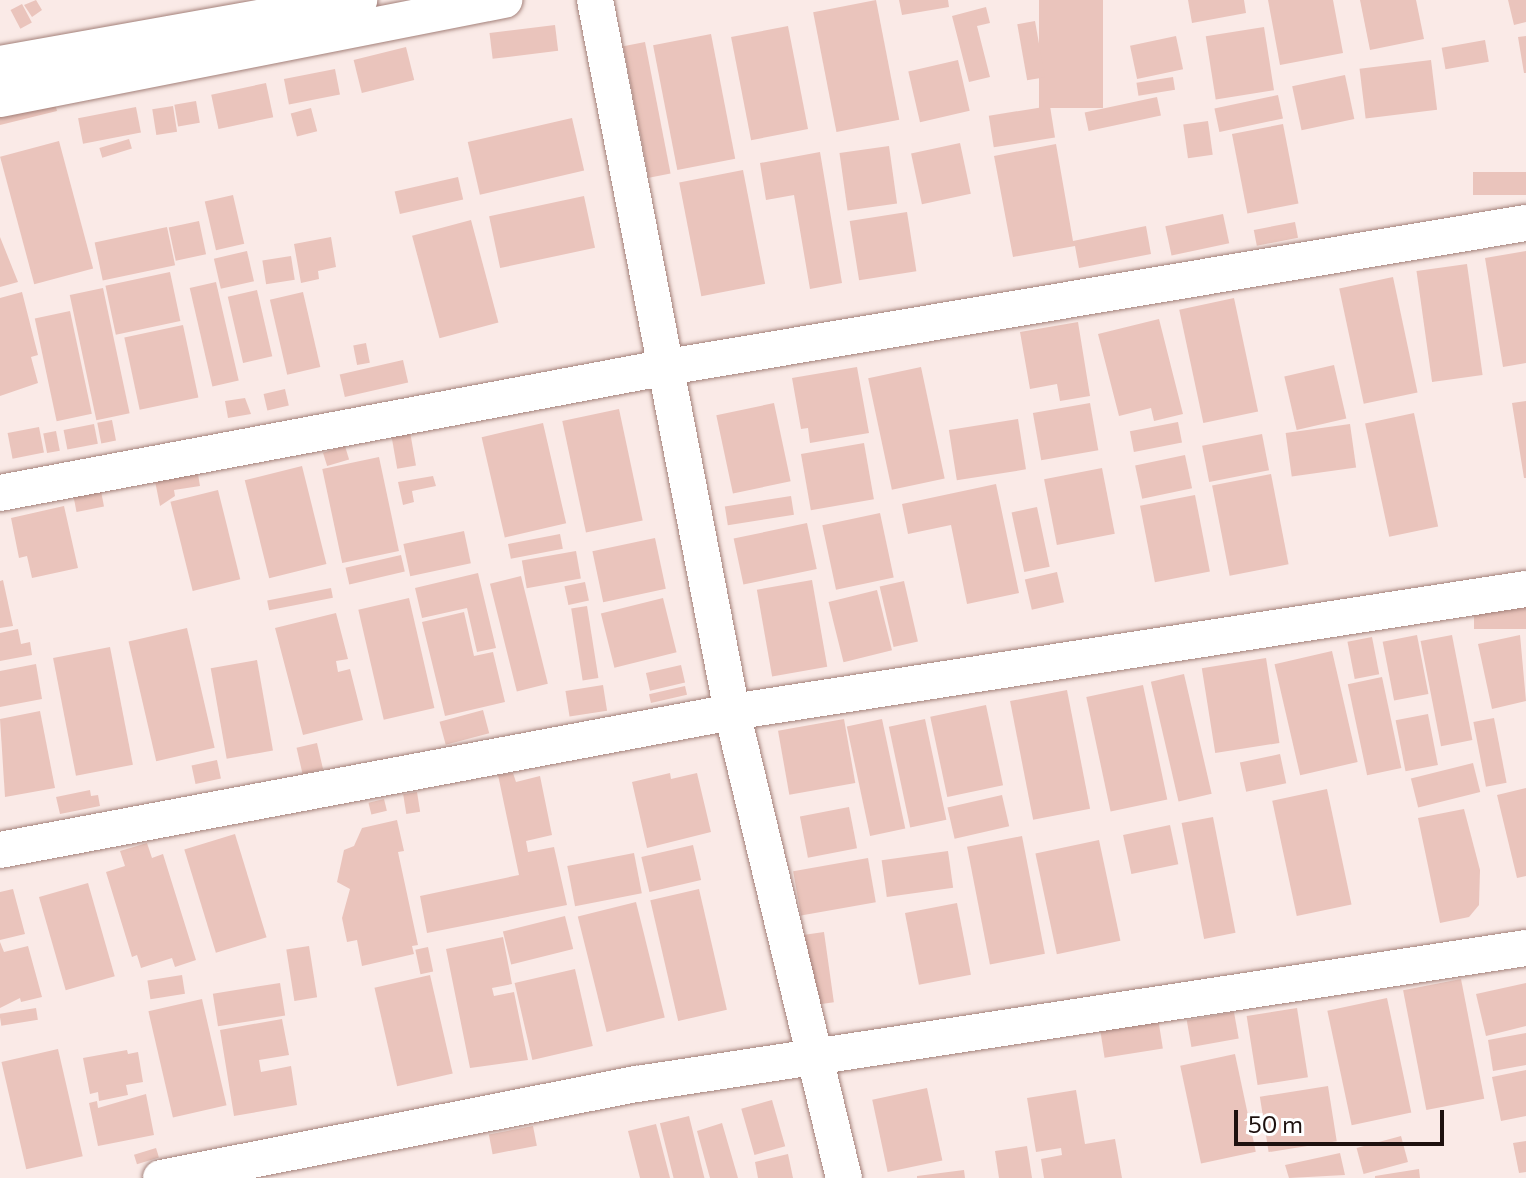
<!DOCTYPE html>
<style>
body{margin:0}
#map{position:relative;width:1526px;height:1178px;overflow:hidden;background:#faeae7;font-family:Commissioner,sans-serif}
div>[style]{position:absolute}
.building>*{inset:0;background:#eac4bc;transform-origin:0 0}
.roads{filter:drop-shadow(0 0 2px #a38079) drop-shadow(0 0 2px #a38079)}
.minor>*{height:36px;margin:-18px;padding:0 18px;transform-origin:18px;border-radius:18px;background:#fff}
span{translate:-50% -50%;white-space:nowrap;text-align:center;line-height:1.15;-webkit-text-stroke:8px #fff;paint-order:stroke}
.scale{position:absolute;left:1234px;top:1110px;width:210px;height:36px;box-sizing:border-box;border:4px solid #1e110f;border-top:0;padding-left:10px;font-size:24px;line-height:28px;white-space:nowrap;color:#1e110f;-webkit-text-stroke:6px #fff;paint-order:stroke}
</style>
<div id="map">
<div class="building">
<div style="clip-path:polygon(36px 0,42px 10px,32px 17px,24px 5px)"></div>
<div style="left:876px;top:0;width:122px;height:64px;rotate:79deg"></div>
<div style="clip-path:polygon(899px 0,948px 0,949px 7px,902px 15px)"></div>
<div style="left:1039px;top:0;width:64px;height:108px"></div>
<div style="clip-path:polygon(1188px 0,1244px 0,1246px 13px,1192px 23px)"></div>
<div style="clip-path:polygon(1268px 0,1333px 0,1343px 53px,1280px 65px)"></div>
<div style="clip-path:polygon(1360px 0,1416px 0,1424px 39px,1370px 50px)"></div>
<div style="clip-path:polygon(1508px 0,1526px 0,1526px 22px,1514px 25px)"></div>
<div style="left:22px;top:4px;width:21px;height:13px;rotate:62deg"></div>
<div style="clip-path:polygon(986px 7px,990px 23px,977px 26px,990px 77px,969px 82px,952px 16px)"></div>
<div style="left:1035px;top:21px;width:57px;height:18px;rotate:80deg"></div>
<div style="left:555px;top:25px;width:26px;height:66px;rotate:83deg"></div>
<div style="left:788px;top:26px;width:105px;height:58px;rotate:79deg"></div>
<div style="left:1264px;top:27px;width:64px;height:59px;rotate:81deg"></div>
<div style="left:711px;top:34px;width:127px;height:59px;rotate:79deg"></div>
<div style="left:1176px;top:36px;width:34px;height:47px;rotate:78deg"></div>
<div style="clip-path:polygon(1526px 36px,1526px 73px,1524px 73px,1518px 37px)"></div>
<div style="left:1485px;top:40px;width:22px;height:44px;rotate:80deg"></div>
<div style="left:645px;top:42px;width:134px;height:22px;rotate:79deg"></div>
<div style="left:406px;top:47px;width:34px;height:54px;rotate:76deg"></div>
<div style="left:958px;top:60px;width:52px;height:51px;rotate:77deg"></div>
<div style="left:1431px;top:60px;width:50px;height:72px;rotate:83deg"></div>
<div style="left:335px;top:69px;width:26px;height:52px;rotate:79deg"></div>
<div style="left:1345px;top:75px;width:45px;height:54px;rotate:78deg"></div>
<div style="left:1173px;top:77px;width:13px;height:37px;rotate:81deg"></div>
<div style="left:266px;top:83px;width:35px;height:56px;rotate:78deg"></div>
<div style="left:1278px;top:95px;width:24px;height:65px;rotate:78deg"></div>
<div style="left:1157px;top:97px;width:19px;height:74px;rotate:78deg"></div>
<div style="clip-path:polygon(54px 100px,57px 111px,0 125px,0 112px)"></div>
<div style="left:196px;top:101px;width:22px;height:22px;rotate:80deg"></div>
<div style="left:173px;top:106px;width:26px;height:21px;rotate:81deg"></div>
<div style="left:1050px;top:106px;width:32px;height:62px;rotate:81deg"></div>
<div style="left:136px;top:107px;width:26px;height:59px;rotate:79deg"></div>
<div style="left:311px;top:108px;width:24px;height:21px;rotate:75deg"></div>
<div style="left:572px;top:118px;width:54px;height:107px;rotate:77deg"></div>
<div style="left:1208px;top:121px;width:34px;height:25px;rotate:82deg"></div>
<div style="left:1283px;top:124px;width:81px;height:52px;rotate:79deg"></div>
<div style="left:129px;top:139px;width:10px;height:31px;rotate:73deg"></div>
<div style="left:59px;top:141px;width:132px;height:61px;rotate:75deg"></div>
<div style="left:960px;top:143px;width:52px;height:50px;rotate:78deg"></div>
<div style="clip-path:polygon(1056px 144px,1073px 241px,1146px 226px,1151px 254px,1079px 268px,1075px 246px,1013px 257px,994px 156px)"></div>
<div style="left:889px;top:146px;width:58px;height:50px;rotate:82deg"></div>
<div style="clip-path:polygon(820px 152px,842px 283px,810px 289px,794px 195px,766px 200px,760px 163px)"></div>
<div style="left:743px;top:170px;width:116px;height:65px;rotate:79deg"></div>
<div style="left:1526px;top:172px;width:23px;height:53px;rotate:90deg"></div>
<div style="left:458px;top:177px;width:23px;height:65px;rotate:77deg"></div>
<div style="left:233px;top:195px;width:50px;height:29px;rotate:77deg"></div>
<div style="left:584px;top:196px;width:53px;height:97px;rotate:78deg"></div>
<div style="left:907px;top:212px;width:60px;height:58px;rotate:81deg"></div>
<div style="left:1223px;top:214px;width:30px;height:59px;rotate:78deg"></div>
<div style="left:471px;top:220px;width:106px;height:61px;rotate:75deg"></div>
<div style="left:199px;top:221px;width:34px;height:31px;rotate:78deg"></div>
<div style="left:1295px;top:222px;width:16px;height:42px;rotate:79deg"></div>
<div style="left:167px;top:227px;width:39px;height:74px;rotate:78deg"></div>
<div style="clip-path:polygon(0 237px,18px 282px,0 287px)"></div>
<div style="clip-path:polygon(331px 237px,336px 267px,318px 271px,319px 279px,301px 283px,294px 244px)"></div>
<div style="left:247px;top:251px;width:31px;height:34px;rotate:77deg"></div>
<div style="clip-path:polygon(1526px 251px,1526px 363px,1503px 367px,1485px 258px)"></div>
<div style="left:291px;top:256px;width:24px;height:29px;rotate:81deg"></div>
<div style="left:1467px;top:264px;width:112px;height:51px;rotate:82deg"></div>
<div style="left:170px;top:272px;width:50px;height:66px;rotate:78deg"></div>
<div style="left:1393px;top:277px;width:118px;height:55px;rotate:78deg"></div>
<div style="left:216px;top:282px;width:101px;height:27px;rotate:77deg"></div>
<div style="left:103px;top:288px;width:128px;height:34px;rotate:78deg"></div>
<div style="left:257px;top:290px;width:68px;height:30px;rotate:77deg"></div>
<div style="clip-path:polygon(22px 292px,38px 355px,31px 357px,38px 383px,0 396px,0 298px)"></div>
<div style="left:303px;top:292px;width:77px;height:34px;rotate:77deg"></div>
<div style="left:1234px;top:298px;width:116px;height:56px;rotate:78deg"></div>
<div style="left:70px;top:311px;width:105px;height:36px;rotate:78deg"></div>
<div style="clip-path:polygon(1159px 319px,1183px 414px,1154px 421px,1151px 408px,1119px 416px,1098px 334px)"></div>
<div style="clip-path:polygon(1078px 322px,1090px 396px,1060px 401px,1057px 384px,1030px 389px,1020px 332px)"></div>
<div style="left:183px;top:325px;width:74px;height:60px;rotate:78deg"></div>
<div style="left:366px;top:343px;width:20px;height:13px;rotate:79deg"></div>
<div style="left:403px;top:360px;width:23px;height:65px;rotate:77deg"></div>
<div style="left:1334px;top:365px;width:55px;height:51px;rotate:77deg"></div>
<div style="clip-path:polygon(857px 367px,869px 433px,810px 443px,808px 428px,801px 429px,792px 378px)"></div>
<div style="left:921px;top:367px;width:114px;height:54px;rotate:78deg"></div>
<div style="left:285px;top:389px;width:17px;height:22px;rotate:77deg"></div>
<div style="clip-path:polygon(245px 398px,251px 414px,228px 418px,225px 401px)"></div>
<div style="clip-path:polygon(1526px 401px,1526px 478px,1524px 478px,1512px 403px)"></div>
<div style="left:774px;top:403px;width:80px;height:59px;rotate:78deg"></div>
<div style="left:1090px;top:403px;width:48px;height:58px;rotate:80deg"></div>
<div style="left:619px;top:409px;width:114px;height:58px;rotate:78deg"></div>
<div style="left:1414px;top:413px;width:116px;height:50px;rotate:78deg"></div>
<div style="left:1018px;top:419px;width:51px;height:70px;rotate:81deg"></div>
<div style="left:112px;top:420px;width:21px;height:15px;rotate:79deg"></div>
<div style="left:1178px;top:422px;width:21px;height:49px;rotate:79deg"></div>
<div style="left:543px;top:423px;width:103px;height:63px;rotate:77deg"></div>
<div style="left:94px;top:424px;width:20px;height:31px;rotate:79deg"></div>
<div style="left:1350px;top:424px;width:44px;height:65px;rotate:82deg"></div>
<div style="left:409px;top:426px;width:40px;height:19px;rotate:80deg"></div>
<div style="left:39px;top:427px;width:26px;height:32px;rotate:79deg"></div>
<div style="left:56px;top:431px;width:20px;height:13px;rotate:79deg"></div>
<div style="left:1262px;top:434px;width:37px;height:61px;rotate:79deg"></div>
<div style="left:864px;top:443px;width:57px;height:64px;rotate:80deg"></div>
<div style="left:345px;top:446px;width:14px;height:23px;rotate:73deg"></div>
<div style="left:1185px;top:455px;width:34px;height:51px;rotate:78deg"></div>
<div style="left:379px;top:457px;width:96px;height:58px;rotate:78deg"></div>
<div style="left:302px;top:466px;width:101px;height:59px;rotate:76deg"></div>
<div style="clip-path:polygon(197px 468px,200px 486px,174px 490px,175px 496px,160px 506px,154px 476px)"></div>
<div style="left:1102px;top:468px;width:67px;height:59px;rotate:79deg"></div>
<div style="left:1271px;top:474px;width:92px;height:60px;rotate:79deg"></div>
<div style="clip-path:polygon(433px 476px,436px 486px,412px 491px,414px 502px,403px 505px,398px 482px)"></div>
<div style="clip-path:polygon(996px 484px,1019px 593px,967px 604px,951px 525px,908px 534px,902px 504px)"></div>
<div style="left:100px;top:486px;width:21px;height:28px;rotate:79deg"></div>
<div style="left:218px;top:490px;width:92px;height:49px;rotate:76deg"></div>
<div style="left:1195px;top:495px;width:78px;height:56px;rotate:79deg"></div>
<div style="left:791px;top:496px;width:19px;height:67px;rotate:81deg"></div>
<div style="clip-path:polygon(64px 506px,78px 568px,32px 578px,27px 556px,19px 558px,11px 518px)"></div>
<div style="left:1037px;top:507px;width:61px;height:26px;rotate:78deg"></div>
<div style="left:880px;top:513px;width:66px;height:59px;rotate:78deg"></div>
<div style="left:807px;top:523px;width:47px;height:75px;rotate:78deg"></div>
<div style="left:464px;top:531px;width:33px;height:62px;rotate:78deg"></div>
<div style="left:560px;top:534px;width:15px;height:53px;rotate:79deg"></div>
<div style="left:655px;top:538px;width:52px;height:64px;rotate:78deg"></div>
<div style="left:576px;top:551px;width:28px;height:55px;rotate:80deg"></div>
<div style="left:401px;top:555px;width:17px;height:57px;rotate:77deg"></div>
<div style="left:1057px;top:572px;width:31px;height:33px;rotate:77deg"></div>
<div style="clip-path:polygon(478px 573px,496px 648px,477px 652px,467px 608px,422px 618px,415px 588px)"></div>
<div style="left:521px;top:576px;width:111px;height:32px;rotate:76deg"></div>
<div style="clip-path:polygon(3px 580px,13px 626px,0 628px,0 581px)"></div>
<div style="left:812px;top:580px;width:88px;height:56px;rotate:80deg"></div>
<div style="left:904px;top:581px;width:62px;height:25px;rotate:77deg"></div>
<div style="left:585px;top:582px;width:19px;height:21px;rotate:78deg"></div>
<div style="left:331px;top:588px;width:10px;height:65px;rotate:79deg"></div>
<div style="left:877px;top:590px;width:62px;height:50px;rotate:76deg"></div>
<div style="left:409px;top:598px;width:113px;height:52px;rotate:77deg"></div>
<div style="left:663px;top:598px;width:56px;height:64px;rotate:76deg"></div>
<div style="left:587px;top:606px;width:73px;height:16px;rotate:81deg"></div>
<div style="left:1526px;top:607px;width:22px;height:52px;rotate:90deg"></div>
<div style="clip-path:polygon(464px 612px,474px 656px,493px 652px,505px 702px,445px 716px,422px 622px)"></div>
<div style="clip-path:polygon(336px 613px,348px 659px,336px 661px,338px 672px,350px 669px,363px 720px,303px 735px,275px 628px)"></div>
<div style="left:187px;top:628px;width:123px;height:60px;rotate:77deg"></div>
<div style="clip-path:polygon(18px 629px,21px 644px,30px 642px,32px 655px,0 661px,0 633px)"></div>
<div style="left:1417px;top:635px;width:60px;height:35px;rotate:79deg"></div>
<div style="left:1452px;top:635px;width:107px;height:32px;rotate:79deg"></div>
<div style="clip-path:polygon(1520px 635px,1526px 701px,1492px 709px,1478px 644px)"></div>
<div style="left:1372px;top:637px;width:38px;height:25px;rotate:79deg"></div>
<div style="left:110px;top:647px;width:120px;height:58px;rotate:79deg"></div>
<div style="left:1332px;top:651px;width:114px;height:59px;rotate:77deg"></div>
<div style="left:1266px;top:658px;width:86px;height:65px;rotate:81deg"></div>
<div style="left:257px;top:660px;width:92px;height:47px;rotate:80deg"></div>
<div style="clip-path:polygon(36px 664px,42px 699px,0 707px,0 671px)"></div>
<div style="left:681px;top:665px;width:18px;height:36px;rotate:77deg"></div>
<div style="left:1184px;top:674px;width:123px;height:34px;rotate:77deg"></div>
<div style="left:1382px;top:677px;width:93px;height:35px;rotate:78deg"></div>
<div style="left:603px;top:685px;width:26px;height:38px;rotate:81deg"></div>
<div style="left:1143px;top:685px;width:117px;height:58px;rotate:78deg"></div>
<div style="left:685px;top:686px;width:9px;height:37px;rotate:77deg"></div>
<div style="left:1067px;top:690px;width:121px;height:58px;rotate:79deg"></div>
<div style="left:986px;top:705px;width:82px;height:57px;rotate:78deg"></div>
<div style="left:483px;top:710px;width:24px;height:45px;rotate:75deg"></div>
<div style="clip-path:polygon(40px 711px,55px 788px,5px 797px,0 719px)"></div>
<div style="left:1428px;top:714px;width:52px;height:33px;rotate:79deg"></div>
<div style="left:1494px;top:718px;width:66px;height:21px;rotate:79deg"></div>
<div style="left:844px;top:719px;width:65px;height:67px;rotate:80deg"></div>
<div style="left:882px;top:719px;width:112px;height:36px;rotate:78deg"></div>
<div style="left:925px;top:719px;width:103px;height:37px;rotate:78deg"></div>
<div style="left:317px;top:743px;width:27px;height:21px;rotate:77deg"></div>
<div style="left:1280px;top:754px;width:30px;height:41px;rotate:78deg"></div>
<div style="left:217px;top:760px;width:19px;height:26px;rotate:78deg"></div>
<div style="left:1473px;top:763px;width:30px;height:64px;rotate:76deg"></div>
<div style="clip-path:polygon(513px 773px,516px 782px,540px 776px,552px 835px,526px 841px,528px 852px,554px 847px,567px 905px,427px 933px,420px 896px,519px 875px,498px 775px)"></div>
<div style="clip-path:polygon(670px 773px,671px 779px,697px 773px,711px 832px,647px 848px,632px 782px)"></div>
<div style="clip-path:polygon(1526px 788px,1526px 876px,1517px 878px,1497px 795px)"></div>
<div style="left:1327px;top:789px;width:118px;height:56px;rotate:78deg"></div>
<div style="clip-path:polygon(90px 790px,91px 796px,98px 795px,100px 806px,60px 814px,56px 797px)"></div>
<div style="left:417px;top:792px;width:20px;height:14px;rotate:81deg"></div>
<div style="left:1002px;top:795px;width:32px;height:56px;rotate:77deg"></div>
<div style="left:384px;top:799px;width:12px;height:16px;rotate:76deg"></div>
<div style="left:849px;top:807px;width:42px;height:50px;rotate:79deg"></div>
<div style="clip-path:polygon(1464px 809px,1480px 870px,1479px 905px,1469px 917px,1440px 923px,1418px 818px)"></div>
<div style="left:1213px;top:817px;width:118px;height:32px;rotate:79deg"></div>
<div style="clip-path:polygon(397px 820px,404px 851px,398px 852px,418px 945px,412px 946px,414px 954px,362px 966px,357px 940px,347px 942px,342px 918px,350px 889px,337px 882px,344px 850px,354px 846px,362px 828px)"></div>
<div style="left:1170px;top:825px;width:40px;height:48px;rotate:78deg"></div>
<div style="left:235px;top:834px;width:108px;height:53px;rotate:73deg"></div>
<div style="left:1022px;top:836px;width:120px;height:56px;rotate:79deg"></div>
<div style="left:1099px;top:840px;width:103px;height:65px;rotate:78deg"></div>
<div style="clip-path:polygon(147px 843px,152px 858px,163px 854px,196px 960px,175px 967px,172px 958px,141px 968px,137px 955px,132px 957px,106px 872px,125px 866px,120px 851px)"></div>
<div style="left:693px;top:845px;width:36px;height:53px;rotate:77deg"></div>
<div style="left:948px;top:851px;width:37px;height:67px;rotate:82deg"></div>
<div style="left:634px;top:853px;width:41px;height:68px;rotate:79deg"></div>
<div style="left:868px;top:858px;width:45px;height:76px;rotate:80deg"></div>
<div style="left:88px;top:883px;width:97px;height:51px;rotate:74deg"></div>
<div style="clip-path:polygon(13px 889px,25px 934px,0 940px,0 892px)"></div>
<div style="left:699px;top:889px;width:124px;height:50px;rotate:77deg"></div>
<div style="left:636px;top:902px;width:119px;height:60px;rotate:76deg"></div>
<div style="left:957px;top:903px;width:73px;height:53px;rotate:79deg"></div>
<div style="left:565px;top:916px;width:34px;height:64px;rotate:76deg"></div>
<div style="left:824px;top:932px;width:71px;height:23px;rotate:82deg"></div>
<div style="clip-path:polygon(503px 937px,512px 984px,492px 988px,494px 996px,514px 992px,528px 1060px,470px 1068px,446px 949px)"></div>
<div style="clip-path:polygon(0 942px,4px 952px,28px 946px,42px 997px,21px 1002px,20px 998px,0 1008px)"></div>
<div style="left:309px;top:946px;width:52px;height:23px;rotate:81deg"></div>
<div style="left:428px;top:947px;width:25px;height:13px;rotate:78deg"></div>
<div style="left:575px;top:969px;width:79px;height:62px;rotate:77deg"></div>
<div style="left:182px;top:975px;width:19px;height:35px;rotate:81deg"></div>
<div style="left:430px;top:975px;width:101px;height:57px;rotate:77deg"></div>
<div style="left:1461px;top:979px;width:122px;height:59px;rotate:79deg"></div>
<div style="left:280px;top:983px;width:33px;height:68px;rotate:81deg"></div>
<div style="clip-path:polygon(1526px 983px,1526px 1026px,1486px 1036px,1476px 994px)"></div>
<div style="left:1387px;top:998px;width:117px;height:61px;rotate:78deg"></div>
<div style="left:202px;top:999px;width:109px;height:55px;rotate:77deg"></div>
<div style="left:36px;top:1008px;width:12px;height:37px;rotate:81deg"></div>
<div style="left:1297px;top:1008px;width:70px;height:51px;rotate:81deg"></div>
<div style="left:1234px;top:1012px;width:27px;height:48px;rotate:80deg"></div>
<div style="left:1158px;top:1018px;width:31px;height:59px;rotate:81deg"></div>
<div style="clip-path:polygon(282px 1019px,289px 1055px,259px 1060px,261px 1072px,291px 1066px,297px 1105px,234px 1116px,220px 1030px)"></div>
<div style="clip-path:polygon(1526px 1033px,1526px 1065px,1493px 1071px,1488px 1040px)"></div>
<div style="left:58px;top:1049px;width:110px;height:58px;rotate:77deg"></div>
<div style="clip-path:polygon(127px 1050px,128px 1054px,138px 1052px,143px 1082px,126px 1085px,128px 1095px,99px 1101px,98px 1092px,90px 1094px,83px 1058px)"></div>
<div style="left:1235px;top:1054px;width:100px;height:56px;rotate:78deg"></div>
<div style="clip-path:polygon(1526px 1070px,1526px 1116px,1501px 1121px,1492px 1077px)"></div>
<div style="left:1328px;top:1086px;width:56px;height:69px;rotate:81deg"></div>
<div style="left:927px;top:1088px;width:74px;height:56px;rotate:78deg"></div>
<div style="clip-path:polygon(1076px 1090px,1085px 1144px,1115px 1139px,1122px 1178px,1044px 1178px,1041px 1159px,1062px 1155px,1061px 1148px,1036px 1152px,1027px 1098px)"></div>
<div style="clip-path:polygon(146px 1094px,154px 1135px,98px 1146px,89px 1103px,97px 1101px,98px 1108px)"></div>
<div style="left:772px;top:1100px;width:48px;height:32px;rotate:74deg"></div>
<div style="left:689px;top:1116px;width:64px;height:30px;rotate:76deg"></div>
<div style="clip-path:polygon(722px 1123px,738px 1178px,710px 1178px,697px 1131px)"></div>
<div style="clip-path:polygon(656px 1124px,670px 1178px,640px 1178px,628px 1131px)"></div>
<div style="left:533px;top:1126px;width:20px;height:45px;rotate:79deg"></div>
<div style="left:1401px;top:1136px;width:27px;height:46px;rotate:75deg"></div>
<div style="clip-path:polygon(1526px 1141px,1526px 1172px,1519px 1173px,1513px 1143px)"></div>
<div style="clip-path:polygon(1027px 1146px,1032px 1178px,999px 1178px,995px 1151px)"></div>
<div style="left:156px;top:1148px;width:10px;height:23px;rotate:73deg"></div>
<div style="clip-path:polygon(1340px 1153px,1345px 1175px,1289px 1178px,1285px 1165px)"></div>
<div style="clip-path:polygon(788px 1154px,793px 1178px,758px 1178px,755px 1162px)"></div>
<div style="clip-path:polygon(1419px 1169px,1420px 1178px,1375px 1178px,1375px 1176px)"></div>
<div style="clip-path:polygon(964px 1170px,965px 1178px,917px 1178px,917px 1176px)"></div>
</div>
<div class="roads">
<div class="minor">
<div style="left:595px;top:0;width:725px;rotate:79.11deg"></div>
<div style="left:732px;top:712px;width:479px;rotate:76.5deg"></div>
<div style="left:0;top:64px;width:365px;rotate:-10.1deg"></div>
<div style="left:0;top:99px;width:514px;rotate:-11.11deg"></div>
<div style="left:0;top:493px;width:674px;rotate:-10.69deg"></div>
<div style="left:662px;top:368px;width:876px;rotate:-9.53deg"></div>
<div style="left:0;top:850px;width:745px;rotate:-10.68deg"></div>
<div style="left:732px;top:712px;width:803px;rotate:-8.81deg"></div>
<div style="left:161px;top:1178px;width:485px;rotate:-11.2deg"></div>
<div style="left:637px;top:1084px;width:899px;rotate:-8.7deg"></div>
</div>
</div>
<div class="scale">50 m</div>
</div>
